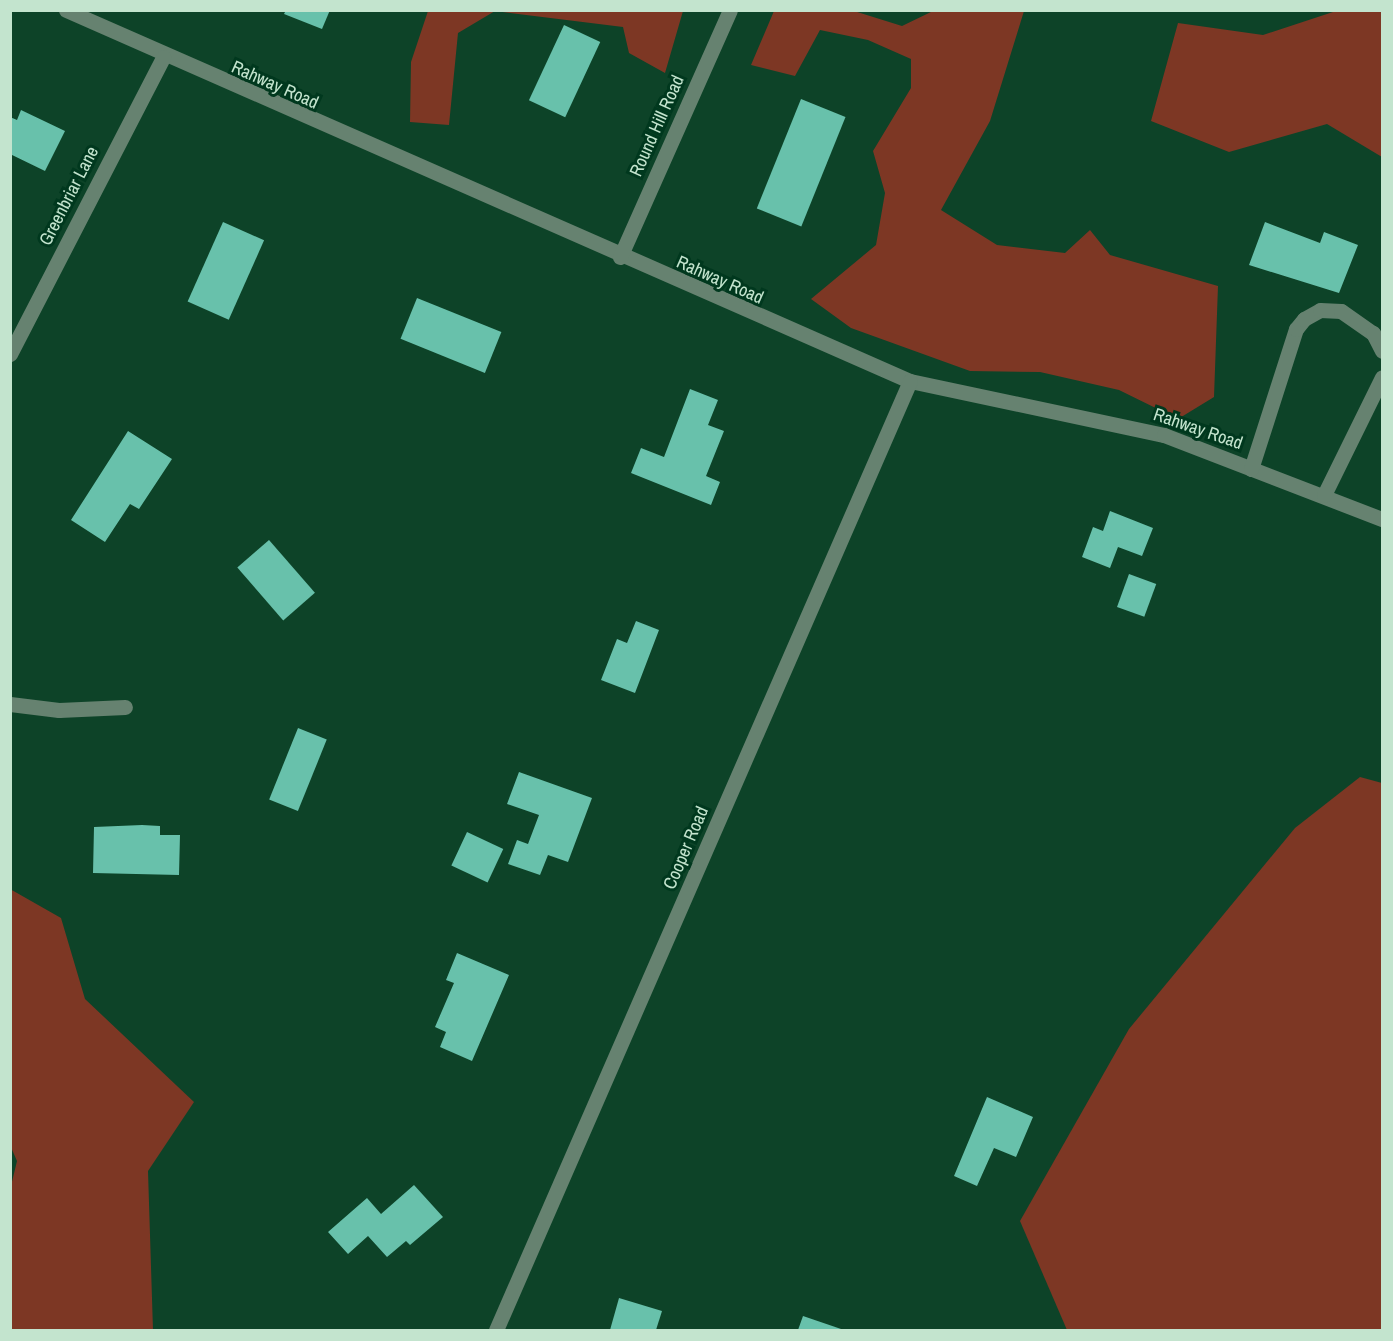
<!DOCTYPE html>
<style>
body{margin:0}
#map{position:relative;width:1393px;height:1341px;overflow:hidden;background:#0d4328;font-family:"Archivo Narrow",sans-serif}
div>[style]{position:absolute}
.green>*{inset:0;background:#7d3724}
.building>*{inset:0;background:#68c1ab;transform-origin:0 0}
.minor>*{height:15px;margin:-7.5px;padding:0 7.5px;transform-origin:7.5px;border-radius:7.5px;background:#668270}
span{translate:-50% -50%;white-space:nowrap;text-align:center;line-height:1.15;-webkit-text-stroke:6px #00381e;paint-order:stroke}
.street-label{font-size:18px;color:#c3e4ce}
.frame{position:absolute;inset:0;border:12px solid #c3e4ce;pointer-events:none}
</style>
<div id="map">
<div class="green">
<div style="clip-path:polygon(428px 11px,428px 10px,683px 11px,665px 73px,629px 53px,623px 27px,495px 11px,458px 33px,449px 125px,410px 122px,411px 62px)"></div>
<div style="clip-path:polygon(774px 11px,854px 11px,902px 26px,933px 11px,1024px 11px,990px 121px,941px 210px,997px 245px,1065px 253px,1090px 230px,1110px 255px,1218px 286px,1214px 397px,1178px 419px,1119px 390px,1040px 372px,970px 371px,851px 328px,811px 299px,876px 245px,885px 193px,873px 151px,911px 88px,911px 59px,868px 40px,820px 30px,795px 76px,751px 65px)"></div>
<div style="clip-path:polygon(1336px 11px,1382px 11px,1382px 157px,1327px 124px,1229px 152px,1151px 121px,1178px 23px,1263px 35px)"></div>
<div style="clip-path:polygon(1360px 777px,1382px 783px,1382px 1330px,1067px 1330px,1020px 1221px,1129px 1029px,1295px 828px)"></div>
<div style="clip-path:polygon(10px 889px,61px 918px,85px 999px,194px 1102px,148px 1171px,153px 1330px,11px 1330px,10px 1190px,17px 1161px,10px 1145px)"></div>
</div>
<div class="building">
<div style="clip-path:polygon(286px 10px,330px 10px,322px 29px,284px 14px)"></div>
<div style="left:564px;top:25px;width:40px;height:83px;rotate:25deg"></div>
<div style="left:801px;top:99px;width:48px;height:118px;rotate:22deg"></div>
<div style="clip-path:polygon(21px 110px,65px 131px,45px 171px,10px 154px,10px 117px,17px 120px)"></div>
<div style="left:223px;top:222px;width:45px;height:87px;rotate:24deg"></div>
<div style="clip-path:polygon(1265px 222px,1320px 243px,1324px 232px,1358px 245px,1339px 293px,1249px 265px)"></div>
<div style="left:417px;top:298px;width:91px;height:44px;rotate:22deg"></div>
<div style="clip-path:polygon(690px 389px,718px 400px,708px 425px,724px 431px,706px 476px,720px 482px,711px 505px,631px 473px,641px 448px,664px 457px)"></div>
<div style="clip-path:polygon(128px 431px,172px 459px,139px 509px,130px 504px,105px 542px,71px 520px)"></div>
<div style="clip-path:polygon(1110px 511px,1153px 528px,1142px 556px,1118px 547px,1110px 568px,1082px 557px,1093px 527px,1103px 531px)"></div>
<div style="left:269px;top:540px;width:70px;height:42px;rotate:49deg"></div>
<div style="left:1129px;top:574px;width:29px;height:35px;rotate:20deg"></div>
<div style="clip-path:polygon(636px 621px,659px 630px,635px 693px,601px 680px,617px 639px,627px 643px)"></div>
<div style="left:298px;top:728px;width:31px;height:77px;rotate:22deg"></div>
<div style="clip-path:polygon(519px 772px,592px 798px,568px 862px,548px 855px,540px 875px,508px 864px,517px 840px,528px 844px,539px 815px,507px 804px)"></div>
<div style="clip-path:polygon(142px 825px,160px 826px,160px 835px,180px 835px,179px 875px,93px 873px,94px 827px)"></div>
<div style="left:467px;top:832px;width:40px;height:37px;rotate:25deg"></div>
<div style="clip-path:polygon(457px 953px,509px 975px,472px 1061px,440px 1047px,446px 1032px,435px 1027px,454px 983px,446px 980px)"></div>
<div style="clip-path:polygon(987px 1097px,1033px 1117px,1016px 1157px,994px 1148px,977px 1186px,954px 1176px)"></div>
<div style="clip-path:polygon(414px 1185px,443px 1217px,410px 1245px,406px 1241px,387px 1257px,368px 1236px,348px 1254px,328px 1232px,367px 1198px,381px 1214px)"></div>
<div style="clip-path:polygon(619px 1298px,662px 1311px,656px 1330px,610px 1330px)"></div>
<div style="clip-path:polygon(803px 1316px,844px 1330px,798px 1330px)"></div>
</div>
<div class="minor">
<div style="left:66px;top:10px;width:922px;rotate:23.73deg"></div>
<div style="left:910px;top:381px;width:260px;rotate:12deg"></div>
<div style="left:1164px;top:435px;width:234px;rotate:21.1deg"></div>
<div style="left:620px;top:257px;width:270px;rotate:-66deg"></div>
<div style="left:10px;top:354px;width:334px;rotate:-62.7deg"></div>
<div style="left:1251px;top:469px;width:147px;rotate:-72.2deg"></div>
<div style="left:1296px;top:329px;width:13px;rotate:-51deg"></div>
<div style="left:1304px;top:319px;width:18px;rotate:-29deg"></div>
<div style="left:1320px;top:310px;width:21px;rotate:3deg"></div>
<div style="left:1341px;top:311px;width:39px;rotate:35deg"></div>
<div style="left:1373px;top:333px;width:20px;rotate:63deg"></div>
<div style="left:1324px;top:495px;width:131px;rotate:-63.8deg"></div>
<div style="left:10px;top:704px;width:49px;rotate:7deg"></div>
<div style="left:59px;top:710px;width:66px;rotate:-2.6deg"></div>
<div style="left:496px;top:1330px;width:1035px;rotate:-66.43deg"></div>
</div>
<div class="street-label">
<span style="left:275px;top:85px;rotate:24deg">Rahway Road</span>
<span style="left:657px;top:126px;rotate:-66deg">Round Hill Road</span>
<span style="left:69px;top:196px;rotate:-63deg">Greenbriar Lane</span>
<span style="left:720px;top:280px;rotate:24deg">Rahway Road</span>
<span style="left:1198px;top:429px;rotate:19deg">Rahway Road</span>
<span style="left:686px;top:848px;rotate:-67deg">Cooper Road</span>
</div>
<div class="frame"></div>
</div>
